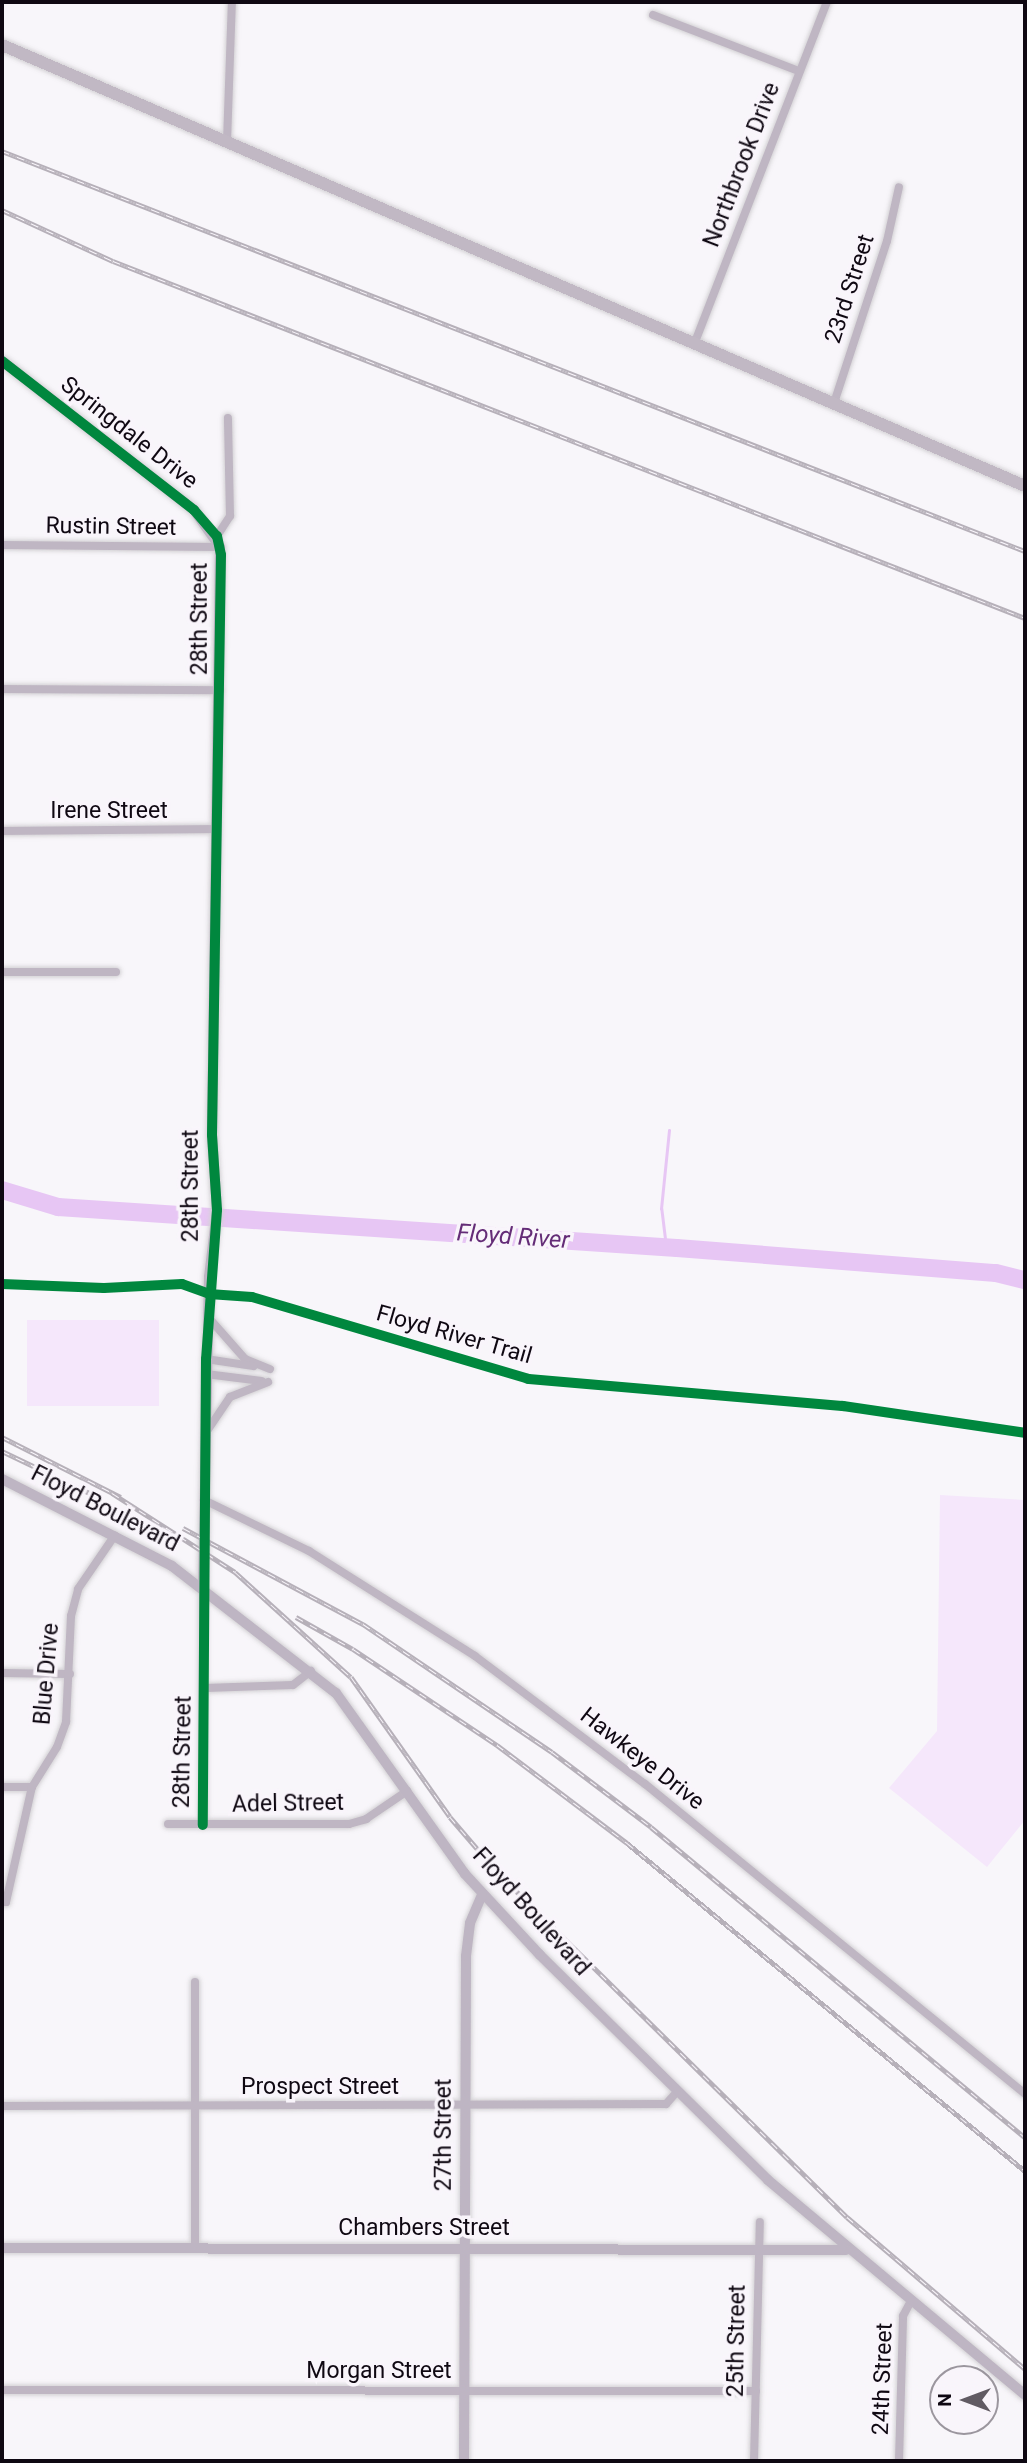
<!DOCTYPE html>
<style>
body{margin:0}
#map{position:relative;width:1027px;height:2463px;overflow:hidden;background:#f8f6fa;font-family:Roboto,sans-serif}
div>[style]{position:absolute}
.green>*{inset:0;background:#f5e7fb;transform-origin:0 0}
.stream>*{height:2.5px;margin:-1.25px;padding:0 1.25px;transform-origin:1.25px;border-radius:1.25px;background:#e7c6f4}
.river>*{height:18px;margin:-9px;padding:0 9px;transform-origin:9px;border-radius:9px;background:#e7c6f4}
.roads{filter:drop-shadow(0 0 2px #d3d1d4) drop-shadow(0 0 2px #d3d1d4)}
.street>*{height:8px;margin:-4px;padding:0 4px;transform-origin:4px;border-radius:4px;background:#bfb6c3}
.secondary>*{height:10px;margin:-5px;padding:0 5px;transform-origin:5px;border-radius:5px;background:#beb5c3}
.primary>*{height:12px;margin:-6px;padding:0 6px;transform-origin:6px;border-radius:6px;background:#c1b8c4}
.rail>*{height:5px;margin-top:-2.5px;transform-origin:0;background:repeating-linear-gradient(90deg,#f9f5fb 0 8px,#b6b0b9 0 16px);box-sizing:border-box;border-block:2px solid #b6b0b9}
.cycleway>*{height:10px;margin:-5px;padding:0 5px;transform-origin:5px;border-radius:5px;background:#00873e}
span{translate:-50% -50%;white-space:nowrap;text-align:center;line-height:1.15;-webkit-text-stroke:7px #f9f5fb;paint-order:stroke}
.street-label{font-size:23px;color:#0f0812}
.water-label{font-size:24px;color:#642c77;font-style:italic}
.frame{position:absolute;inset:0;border:4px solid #0f0812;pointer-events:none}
.north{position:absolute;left:929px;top:2365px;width:70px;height:70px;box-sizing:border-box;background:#f9f5fb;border:2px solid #9b969e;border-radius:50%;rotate:270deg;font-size:19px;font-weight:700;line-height:28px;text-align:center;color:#0f0812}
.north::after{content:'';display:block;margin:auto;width:24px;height:32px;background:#615b63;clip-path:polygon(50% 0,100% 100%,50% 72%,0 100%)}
</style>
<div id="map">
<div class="green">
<div style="left:27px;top:1320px;width:132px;height:86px"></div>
<div style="clip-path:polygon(940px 1495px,1025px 1500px,1025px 1820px,987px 1867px,889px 1788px,937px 1731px)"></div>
</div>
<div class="stream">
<div style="left:666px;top:1247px;width:38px;rotate:-97deg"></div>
<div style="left:661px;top:1209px;width:79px;rotate:-84.2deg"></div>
</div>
<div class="river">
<div style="left:2px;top:1190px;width:59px;rotate:16.9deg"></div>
<div style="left:58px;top:1207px;width:620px;rotate:3.79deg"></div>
<div style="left:677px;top:1248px;width:320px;rotate:4.5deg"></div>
<div style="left:996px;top:1273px;width:30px;rotate:14deg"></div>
</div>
<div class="roads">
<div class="street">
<div style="left:653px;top:15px;width:156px;rotate:21deg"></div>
<div style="left:227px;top:142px;width:140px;rotate:-88deg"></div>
<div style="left:695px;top:342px;width:365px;rotate:-68.8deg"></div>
<div style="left:834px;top:403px;width:170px;rotate:-71.9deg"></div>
<div style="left:887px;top:241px;width:55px;rotate:-77.5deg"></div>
<div style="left:217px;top:536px;width:24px;rotate:-57deg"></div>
<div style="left:230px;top:516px;width:98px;rotate:-91.2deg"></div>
<div style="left:2px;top:545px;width:218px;rotate:0.5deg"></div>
<div style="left:2px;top:689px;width:218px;rotate:0.3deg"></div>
<div style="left:2px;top:831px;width:215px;rotate:-0.5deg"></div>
<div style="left:2px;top:972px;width:114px"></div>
<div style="left:208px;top:1317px;width:56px;rotate:48.6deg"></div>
<div style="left:245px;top:1359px;width:27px;rotate:22deg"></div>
<div style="left:206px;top:1359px;width:48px;rotate:8.5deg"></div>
<div style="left:206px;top:1374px;width:56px;rotate:7.1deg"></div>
<div style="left:207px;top:1431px;width:41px;rotate:-55.9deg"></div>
<div style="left:230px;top:1397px;width:41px;rotate:-21.5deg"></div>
<div style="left:204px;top:1500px;width:117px;rotate:25.9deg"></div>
<div style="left:309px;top:1551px;width:196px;rotate:32.3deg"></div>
<div style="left:475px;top:1656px;width:213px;rotate:37deg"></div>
<div style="left:645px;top:1784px;width:490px;rotate:39.2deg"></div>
<div style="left:2px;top:1673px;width:68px;rotate:0.8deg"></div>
<div style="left:205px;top:1688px;width:88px;rotate:-2deg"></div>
<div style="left:293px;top:1685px;width:23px;rotate:-38deg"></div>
<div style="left:2px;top:1787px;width:30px"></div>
<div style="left:168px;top:1824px;width:181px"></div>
<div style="left:349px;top:1824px;width:18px;rotate:-16deg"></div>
<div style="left:366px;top:1819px;width:50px;rotate:-34.3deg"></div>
<div style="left:203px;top:1825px;width:239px;rotate:-90deg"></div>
<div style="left:2px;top:1902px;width:4px"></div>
<div style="left:6px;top:1902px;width:118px;rotate:-77.3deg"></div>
<div style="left:32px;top:1787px;width:47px;rotate:-58deg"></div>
<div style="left:57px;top:1747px;width:27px;rotate:-70deg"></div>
<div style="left:66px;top:1722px;width:106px;rotate:-87.3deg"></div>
<div style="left:71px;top:1616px;width:28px;rotate:-75deg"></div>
<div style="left:78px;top:1589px;width:65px;rotate:-55.6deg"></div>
<div style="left:195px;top:1982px;width:267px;rotate:90deg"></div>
<div style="left:2px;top:2106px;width:664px;rotate:-0.17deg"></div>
<div style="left:666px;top:2104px;width:15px;rotate:-48deg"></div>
<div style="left:2px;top:2390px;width:754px;rotate:0.08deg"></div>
<div style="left:754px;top:2461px;width:239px;rotate:-88.6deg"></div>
<div style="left:899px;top:2461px;width:145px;rotate:-88.4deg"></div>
<div style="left:903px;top:2316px;width:17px;rotate:-62deg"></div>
</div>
<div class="secondary">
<div style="left:2px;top:361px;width:243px;rotate:37.8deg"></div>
<div style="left:194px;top:510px;width:45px;rotate:54.9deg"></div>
<div style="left:220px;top:547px;width:588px;rotate:90.78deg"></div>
<div style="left:212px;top:1135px;width:75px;rotate:86.2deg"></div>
<div style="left:217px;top:1210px;width:67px;rotate:96.8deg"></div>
<div style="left:209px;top:1277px;width:309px;rotate:91.1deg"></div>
<div style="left:2px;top:1479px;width:191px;rotate:27.1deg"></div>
<div style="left:172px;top:1566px;width:207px;rotate:37.8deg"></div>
<div style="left:336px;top:1693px;width:222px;rotate:54.5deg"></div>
<div style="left:465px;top:1874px;width:110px;rotate:47.2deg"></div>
<div style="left:540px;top:1955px;width:320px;rotate:44.6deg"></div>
<div style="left:768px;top:2180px;width:335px;rotate:39.9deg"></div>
<div style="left:2px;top:2248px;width:844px;rotate:0.14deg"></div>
<div style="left:464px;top:2461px;width:505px;rotate:-89.77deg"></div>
<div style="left:466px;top:1956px;width:33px;rotate:-83deg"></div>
<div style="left:470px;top:1923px;width:30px;rotate:-67deg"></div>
</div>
<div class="primary">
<div style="left:2px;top:45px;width:1114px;rotate:23.32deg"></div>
</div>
</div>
<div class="rail">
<div style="left:2px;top:151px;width:1098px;rotate:21.36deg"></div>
<div style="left:2px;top:210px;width:122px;rotate:24.7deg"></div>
<div style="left:113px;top:261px;width:979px;rotate:21.38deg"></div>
<div style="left:2px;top:1437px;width:133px;rotate:26.8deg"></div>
<div style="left:2px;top:1451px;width:111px;rotate:25.6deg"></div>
<div style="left:112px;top:1493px;width:146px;rotate:32.7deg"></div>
<div style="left:235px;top:1572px;width:156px;rotate:42.2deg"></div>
<div style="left:351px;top:1677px;width:171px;rotate:54.7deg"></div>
<div style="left:450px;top:1817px;width:74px;rotate:49.4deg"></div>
<div style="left:498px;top:1873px;width:490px;rotate:44.6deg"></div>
<div style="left:847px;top:2217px;width:234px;rotate:40.5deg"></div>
<div style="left:183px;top:1528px;width:204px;rotate:28.1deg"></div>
<div style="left:363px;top:1624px;width:228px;rotate:34.1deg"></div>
<div style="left:552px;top:1752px;width:124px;rotate:37.1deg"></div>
<div style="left:651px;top:1827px;width:486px;rotate:39.7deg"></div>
<div style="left:296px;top:1617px;width:65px;rotate:29.3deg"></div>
<div style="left:353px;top:1649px;width:173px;rotate:33.7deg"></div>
<div style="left:497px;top:1745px;width:163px;rotate:37deg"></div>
<div style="left:627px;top:1843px;width:516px;rotate:39.49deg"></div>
</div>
<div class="cycleway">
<div style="left:2px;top:361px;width:243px;rotate:37.8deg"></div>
<div style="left:194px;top:510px;width:35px;rotate:49deg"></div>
<div style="left:217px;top:536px;width:19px;rotate:78deg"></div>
<div style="left:221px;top:555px;width:580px;rotate:90.89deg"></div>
<div style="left:212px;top:1135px;width:75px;rotate:86.2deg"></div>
<div style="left:217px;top:1210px;width:149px;rotate:94.2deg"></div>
<div style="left:206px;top:1359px;width:466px;rotate:90.4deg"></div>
<div style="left:2px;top:1284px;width:102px;rotate:2.2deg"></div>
<div style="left:104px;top:1288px;width:78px;rotate:-2.9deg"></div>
<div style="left:182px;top:1284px;width:29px;rotate:20deg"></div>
<div style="left:209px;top:1294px;width:43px;rotate:4deg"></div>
<div style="left:252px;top:1297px;width:288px;rotate:16.5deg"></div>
<div style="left:528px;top:1379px;width:316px;rotate:4.9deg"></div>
<div style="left:843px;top:1406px;width:184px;rotate:8.4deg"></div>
</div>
<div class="street-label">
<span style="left:742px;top:165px;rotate:-69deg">Northbrook Drive</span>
<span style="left:850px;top:289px;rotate:-72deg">23rd Street</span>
<span style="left:129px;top:433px;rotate:38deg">Springdale Drive</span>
<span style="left:111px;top:527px;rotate:1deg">Rustin Street</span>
<span style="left:200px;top:619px;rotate:-90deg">28th Street</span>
<span style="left:109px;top:811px">Irene Street</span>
<span style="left:191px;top:1186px;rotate:-90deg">28th Street</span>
<span style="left:454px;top:1335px;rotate:16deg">Floyd River Trail</span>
<span style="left:105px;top:1509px;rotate:27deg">Floyd Boulevard</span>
<span style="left:47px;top:1674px;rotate:-85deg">Blue Drive</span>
<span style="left:183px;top:1752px;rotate:-89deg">28th Street</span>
<span style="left:642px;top:1759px;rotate:38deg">Hawkeye Drive</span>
<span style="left:288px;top:1804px;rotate:-1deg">Adel Street</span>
<span style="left:531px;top:1912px;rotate:48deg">Floyd Boulevard</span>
<span style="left:320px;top:2087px">Prospect Street</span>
<span style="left:444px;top:2135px;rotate:-90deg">27th Street</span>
<span style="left:424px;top:2228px">Chambers Street</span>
<span style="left:737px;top:2341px;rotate:-89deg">25th Street</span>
<span style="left:379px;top:2371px">Morgan Street</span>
<span style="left:883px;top:2379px;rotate:-88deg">24th Street</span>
</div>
<div class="water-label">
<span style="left:513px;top:1237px;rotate:4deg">Floyd River</span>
</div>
<div class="frame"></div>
<div class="north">N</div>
</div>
